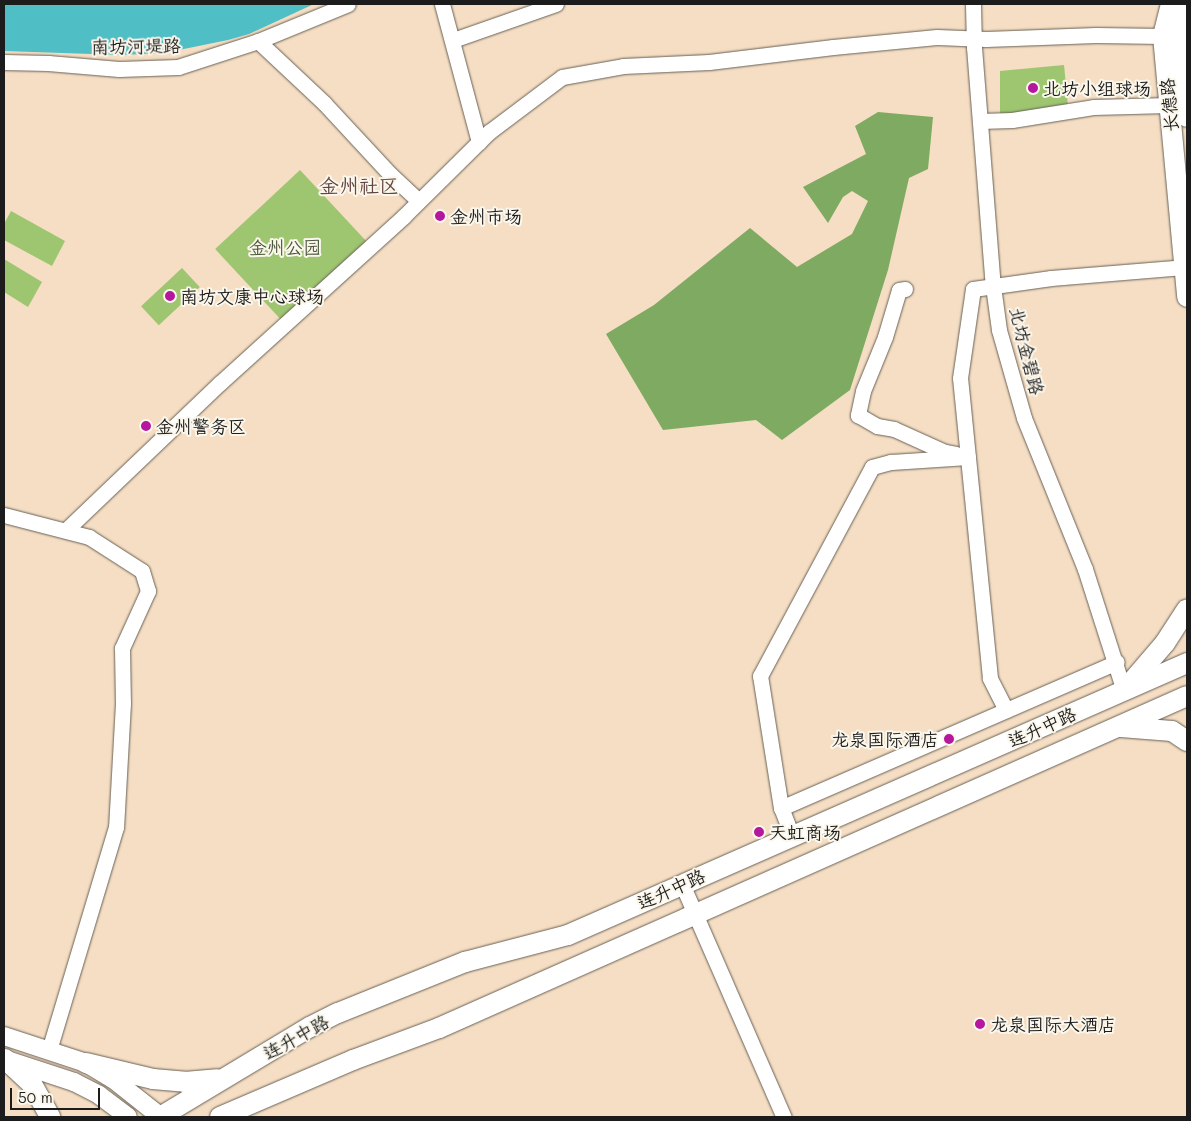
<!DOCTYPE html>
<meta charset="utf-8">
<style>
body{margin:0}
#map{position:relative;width:1191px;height:1121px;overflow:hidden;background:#f5dec3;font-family:Mali,"LXGW WenKai TC",sans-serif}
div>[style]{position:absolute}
.green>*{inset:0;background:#9ec570;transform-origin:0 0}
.forest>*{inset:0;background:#7eaa62}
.water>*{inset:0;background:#4fbec5}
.roads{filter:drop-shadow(0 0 1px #686056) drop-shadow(0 0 1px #686056)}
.minor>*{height:15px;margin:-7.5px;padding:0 7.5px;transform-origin:7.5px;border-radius:7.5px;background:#fff}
.tertiary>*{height:18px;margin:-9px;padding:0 9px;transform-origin:9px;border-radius:9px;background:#fff}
.secondary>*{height:20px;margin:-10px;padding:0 10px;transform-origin:10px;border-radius:10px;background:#fff}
.dots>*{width:14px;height:14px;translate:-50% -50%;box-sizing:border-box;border:2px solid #fbf7ec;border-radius:50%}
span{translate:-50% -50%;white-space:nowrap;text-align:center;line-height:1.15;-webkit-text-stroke:4px #fbf7ec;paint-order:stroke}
.street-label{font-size:18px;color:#1c1c1c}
.poi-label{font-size:18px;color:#1c1c1c}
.left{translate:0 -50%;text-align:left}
.right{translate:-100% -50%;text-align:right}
.park-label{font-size:18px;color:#4a5739}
.quarter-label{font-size:20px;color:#634542}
.frame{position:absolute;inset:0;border:5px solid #1c1c1c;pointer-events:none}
.scale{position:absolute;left:10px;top:1088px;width:90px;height:22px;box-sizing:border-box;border:2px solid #1c1c1c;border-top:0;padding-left:6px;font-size:15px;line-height:18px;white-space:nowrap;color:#1c1c1c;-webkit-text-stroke:4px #fbf7ec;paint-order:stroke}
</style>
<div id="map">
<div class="green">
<div style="clip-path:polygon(1064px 65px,1068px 106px,1000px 116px,1000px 71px)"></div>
<div style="left:300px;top:170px;width:98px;height:116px;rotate:47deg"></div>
<div style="clip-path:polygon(11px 211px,65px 241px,52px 266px,4px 240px,4px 224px)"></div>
<div style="clip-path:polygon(4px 259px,42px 282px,28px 307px,4px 292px)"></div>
<div style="left:182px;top:268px;width:26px;height:56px;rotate:47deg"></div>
</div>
<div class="forest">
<div style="clip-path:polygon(878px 112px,933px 117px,928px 169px,909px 178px,888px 270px,850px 390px,782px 440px,756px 420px,663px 430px,606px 334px,654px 305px,750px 228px,797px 267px,852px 234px,868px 201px,852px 191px,843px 197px,828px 223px,803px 187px,866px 154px,855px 126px)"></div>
</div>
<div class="water">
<div style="clip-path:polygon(4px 4px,314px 4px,249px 34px,228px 40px,164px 53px,121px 55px,4px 51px)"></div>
</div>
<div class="roads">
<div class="minor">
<div style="left:442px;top:4px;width:143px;rotate:75deg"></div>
<div style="left:973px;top:4px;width:43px;rotate:88.7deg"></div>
<div style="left:974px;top:47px;width:240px;rotate:85.5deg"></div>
<div style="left:993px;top:286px;width:44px;rotate:82.2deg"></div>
<div style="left:999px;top:330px;width:91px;rotate:74.1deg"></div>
<div style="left:1024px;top:418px;width:163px;rotate:68deg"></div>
<div style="left:1085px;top:569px;width:128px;rotate:72.3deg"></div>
<div style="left:453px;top:40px;width:109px;rotate:-19.3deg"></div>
<div style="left:258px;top:41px;width:91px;rotate:43.2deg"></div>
<div style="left:324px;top:103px;width:98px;rotate:47.1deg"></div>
<div style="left:391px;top:175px;width:38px;rotate:43deg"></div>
<div style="left:4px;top:62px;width:44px;rotate:1.3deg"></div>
<div style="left:48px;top:63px;width:71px;rotate:4.8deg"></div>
<div style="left:119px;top:69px;width:59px;rotate:-1.9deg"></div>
<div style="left:178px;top:67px;width:84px;rotate:-18deg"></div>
<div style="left:258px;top:41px;width:97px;rotate:-22.3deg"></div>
<div style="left:980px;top:121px;width:32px;rotate:-2deg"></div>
<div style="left:1012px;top:120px;width:82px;rotate:-9.1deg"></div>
<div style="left:1093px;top:107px;width:76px;rotate:-1.5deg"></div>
<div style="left:905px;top:289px;width:6px;rotate:171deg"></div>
<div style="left:899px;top:290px;width:49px;rotate:106.6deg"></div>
<div style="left:885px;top:337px;width:58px;rotate:112.2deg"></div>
<div style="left:863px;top:391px;width:25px;rotate:102deg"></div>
<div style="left:858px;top:415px;width:22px;rotate:30deg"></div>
<div style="left:877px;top:426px;width:17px;rotate:10deg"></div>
<div style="left:894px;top:429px;width:56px;rotate:24.3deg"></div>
<div style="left:945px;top:452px;width:11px;rotate:10deg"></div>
<div style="left:4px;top:515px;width:88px;rotate:14.5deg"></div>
<div style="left:89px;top:537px;width:63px;rotate:32.7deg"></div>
<div style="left:142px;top:571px;width:21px;rotate:73deg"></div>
<div style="left:148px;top:591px;width:63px;rotate:114.5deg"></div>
<div style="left:122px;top:648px;width:55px;rotate:89deg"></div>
<div style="left:123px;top:703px;width:124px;rotate:93.2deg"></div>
<div style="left:116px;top:827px;width:233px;rotate:106.7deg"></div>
<div style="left:66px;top:530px;width:213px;rotate:-43.7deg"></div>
<div style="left:220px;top:383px;width:248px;rotate:-42.2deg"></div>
<div style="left:404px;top:216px;width:120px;rotate:-44.7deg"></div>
<div style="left:489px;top:132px;width:91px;rotate:-37deg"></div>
<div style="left:562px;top:77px;width:62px;rotate:-10.2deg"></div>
<div style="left:623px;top:66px;width:86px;rotate:-2.7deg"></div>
<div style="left:709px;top:62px;width:125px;rotate:-6.9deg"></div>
<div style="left:833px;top:47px;width:104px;rotate:-5.5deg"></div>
<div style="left:937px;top:37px;width:49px;rotate:2.3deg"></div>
<div style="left:986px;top:39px;width:110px;rotate:-2.1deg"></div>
<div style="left:1096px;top:35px;width:67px;rotate:0.9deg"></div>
<div style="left:1006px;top:710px;width:36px;rotate:-117deg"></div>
<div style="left:990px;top:678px;width:301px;rotate:-95.7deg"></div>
<div style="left:960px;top:378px;width:90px;rotate:-81.7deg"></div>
<div style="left:973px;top:289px;width:79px;rotate:-8deg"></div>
<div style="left:1051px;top:278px;width:133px;rotate:-4.7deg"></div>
<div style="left:781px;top:808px;width:366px;rotate:-23.5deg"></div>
<div style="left:792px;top:836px;width:30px;rotate:-111deg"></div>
<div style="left:781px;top:808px;width:134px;rotate:-99deg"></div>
<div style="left:760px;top:676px;width:237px;rotate:-61.8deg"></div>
<div style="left:872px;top:467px;width:20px;rotate:-15deg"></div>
<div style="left:891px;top:462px;width:77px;rotate:-3.7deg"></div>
<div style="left:682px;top:884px;width:254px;rotate:66.4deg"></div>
</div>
<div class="tertiary">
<div style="left:4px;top:1036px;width:86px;rotate:18.2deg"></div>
<div style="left:86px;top:1063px;width:31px;rotate:31deg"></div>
<div style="left:113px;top:1079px;width:61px;rotate:38.4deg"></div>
<div style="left:4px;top:1059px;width:74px;rotate:18.2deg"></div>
<div style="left:74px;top:1082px;width:28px;rotate:27deg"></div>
<div style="left:99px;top:1095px;width:36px;rotate:37deg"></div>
</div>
<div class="secondary">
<div style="left:1171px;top:4px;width:33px;rotate:104deg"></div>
<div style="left:1163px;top:36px;width:262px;rotate:84.7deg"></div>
<div style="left:1187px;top:4px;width:45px;rotate:97.6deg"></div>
<div style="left:1181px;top:49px;width:68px;rotate:85deg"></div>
<div style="left:1129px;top:685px;width:55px;rotate:-49.4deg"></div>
<div style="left:1165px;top:643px;width:40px;rotate:-57.1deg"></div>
<div style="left:1121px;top:727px;width:51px;rotate:4.5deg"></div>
<div style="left:1172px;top:731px;width:18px;rotate:34deg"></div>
<div style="left:5px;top:1059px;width:37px;rotate:43deg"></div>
<div style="left:32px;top:1084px;width:38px;rotate:61deg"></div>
<div style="left:86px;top:1063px;width:69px;rotate:13.4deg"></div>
<div style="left:153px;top:1079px;width:32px;rotate:5deg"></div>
<div style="left:185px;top:1082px;width:32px;rotate:-5deg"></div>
<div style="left:160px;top:1117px;width:175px;rotate:-31deg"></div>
<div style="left:310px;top:1027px;width:31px;rotate:-27deg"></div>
<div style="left:338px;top:1013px;width:137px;rotate:-21.9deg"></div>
<div style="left:465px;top:962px;width:106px;rotate:-14.7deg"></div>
<div style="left:568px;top:935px;width:676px;rotate:-23.72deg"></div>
<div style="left:220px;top:1117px;width:145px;rotate:-23.2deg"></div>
<div style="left:353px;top:1060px;width:92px;rotate:-20.4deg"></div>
<div style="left:439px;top:1028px;width:818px;rotate:-23.93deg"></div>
</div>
</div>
<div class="dots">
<div style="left:1033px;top:88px;background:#b5179e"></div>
<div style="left:440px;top:216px;background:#b5179e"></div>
<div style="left:170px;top:296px;background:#b5179e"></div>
<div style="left:146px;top:426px;background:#b5179e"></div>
<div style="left:949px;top:739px;background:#b5179e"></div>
<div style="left:759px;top:832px;background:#b5179e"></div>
<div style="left:980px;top:1024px;background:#b5179e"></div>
</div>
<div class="street-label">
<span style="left:136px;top:46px;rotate:-1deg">南坊河堤路</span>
<span style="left:1169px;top:105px;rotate:-95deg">长德路</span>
<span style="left:1027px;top:351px;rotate:76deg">北坊金碧路</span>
<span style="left:1042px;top:727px;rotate:-24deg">连升中路</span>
<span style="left:671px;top:889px;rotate:-24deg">连升中路</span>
<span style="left:296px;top:1037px;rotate:-29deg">连升中路</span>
</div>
<div class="poi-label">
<span class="left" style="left:1043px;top:88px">北坊小组球场</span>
<span class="left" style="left:450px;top:216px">金州市场</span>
<span class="left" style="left:180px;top:296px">南坊文康中心球场</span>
<span class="left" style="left:156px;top:426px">金州警务区</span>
<span class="right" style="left:939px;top:739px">龙泉国际酒店</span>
<span class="left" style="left:769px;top:832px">天虹商场</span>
<span class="left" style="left:990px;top:1024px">龙泉国际大酒店</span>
</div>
<div class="park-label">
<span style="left:285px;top:247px">金州公园</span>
</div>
<div class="quarter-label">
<span style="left:359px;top:185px">金州社区</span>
</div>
<div class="frame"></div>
<div class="scale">50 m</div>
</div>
